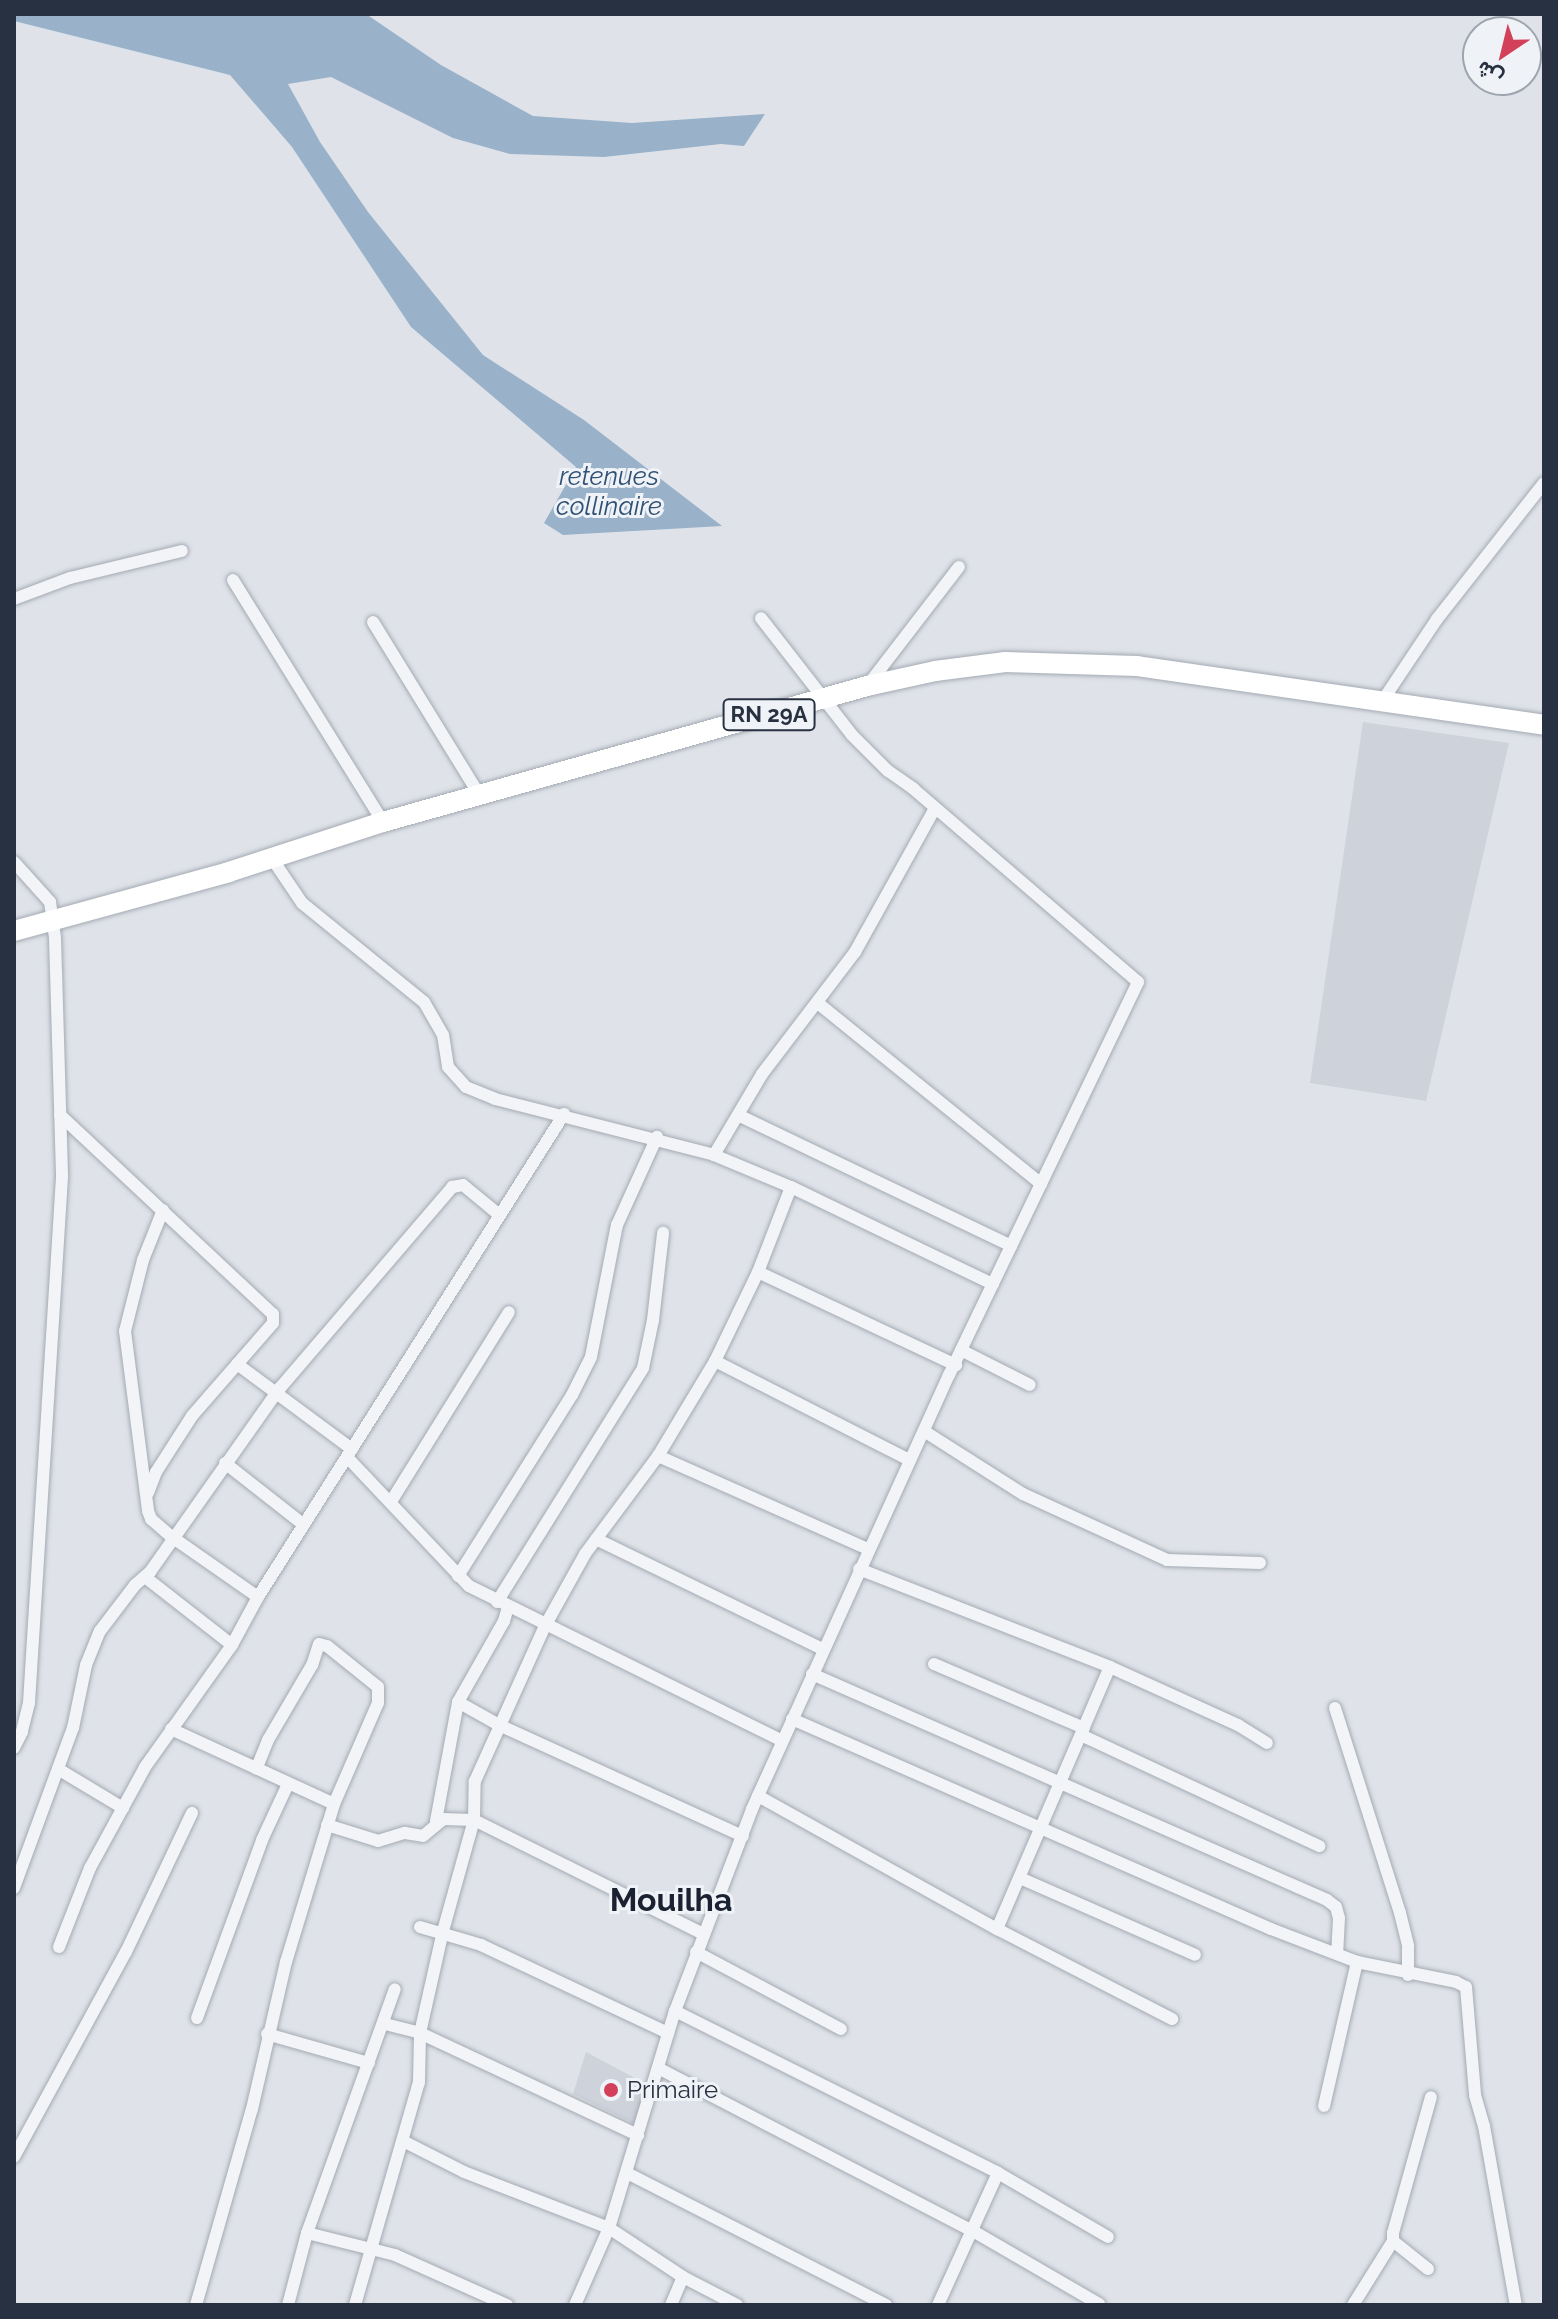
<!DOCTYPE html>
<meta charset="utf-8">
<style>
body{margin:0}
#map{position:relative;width:1558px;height:2319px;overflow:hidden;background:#dfe3e9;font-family:Raleway,Vazirmatn,sans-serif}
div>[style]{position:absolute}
.built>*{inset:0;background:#cdd2db}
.water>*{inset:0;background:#99b2ca}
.roads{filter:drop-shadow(0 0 2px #a4aab3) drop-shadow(0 0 2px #a4aab3)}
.street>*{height:12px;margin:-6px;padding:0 6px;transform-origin:6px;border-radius:6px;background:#f2f4f7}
.primary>*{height:20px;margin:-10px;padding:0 10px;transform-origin:10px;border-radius:10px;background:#fff}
.dots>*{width:22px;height:22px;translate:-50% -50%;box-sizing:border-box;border:4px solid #eff2f6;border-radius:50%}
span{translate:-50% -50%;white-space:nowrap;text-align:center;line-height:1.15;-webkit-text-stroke:6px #eff2f6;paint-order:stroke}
.shield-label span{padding:2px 6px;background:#eff2f6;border:2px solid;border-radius:6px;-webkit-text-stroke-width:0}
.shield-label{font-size:22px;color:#283141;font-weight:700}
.poi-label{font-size:24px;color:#283141}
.left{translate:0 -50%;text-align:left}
.water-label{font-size:26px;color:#305176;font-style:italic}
.district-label{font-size:32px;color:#1a2231;font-weight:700}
.frame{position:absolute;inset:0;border:16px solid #283141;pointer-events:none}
.north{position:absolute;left:1462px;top:16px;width:80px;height:80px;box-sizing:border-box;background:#eff2f6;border:2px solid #9fa5ae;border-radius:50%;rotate:215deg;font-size:22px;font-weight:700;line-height:32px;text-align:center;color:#283141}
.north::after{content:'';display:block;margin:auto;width:28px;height:36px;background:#d24059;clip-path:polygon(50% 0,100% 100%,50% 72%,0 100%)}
</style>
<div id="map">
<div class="built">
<div style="clip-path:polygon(1363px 722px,1509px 743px,1426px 1101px,1310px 1083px)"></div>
<div style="clip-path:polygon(586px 2052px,648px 2085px,635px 2124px,573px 2094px)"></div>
</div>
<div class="water">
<div style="clip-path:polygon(14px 14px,366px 14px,441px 65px,533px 116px,632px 123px,765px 114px,744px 146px,721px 144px,604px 157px,510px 154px,453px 138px,331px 77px,288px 84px,320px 142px,368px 212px,483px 355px,584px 420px,722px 526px,563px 535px,544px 523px,576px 467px,411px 327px,292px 147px,230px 75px,14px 21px)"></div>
</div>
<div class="roads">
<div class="street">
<div style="left:233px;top:580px;width:285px;rotate:58.2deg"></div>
<div style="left:14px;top:599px;width:60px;rotate:-20.6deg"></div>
<div style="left:70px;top:578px;width:115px;rotate:-13.6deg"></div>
<div style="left:373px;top:622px;width:204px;rotate:58.4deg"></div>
<div style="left:868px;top:685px;width:149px;rotate:-52.4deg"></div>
<div style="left:1381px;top:703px;width:101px;rotate:-56.3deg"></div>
<div style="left:1437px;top:619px;width:173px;rotate:-51.8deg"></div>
<div style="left:271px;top:857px;width:55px;rotate:56deg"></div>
<div style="left:302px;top:903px;width:157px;rotate:39.1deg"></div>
<div style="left:424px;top:1002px;width:38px;rotate:60deg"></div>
<div style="left:443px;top:1035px;width:32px;rotate:81deg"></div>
<div style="left:448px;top:1067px;width:27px;rotate:48deg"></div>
<div style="left:466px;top:1087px;width:31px;rotate:22deg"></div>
<div style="left:495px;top:1099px;width:226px;rotate:14.3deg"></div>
<div style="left:714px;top:1155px;width:83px;rotate:22.6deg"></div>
<div style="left:791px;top:1187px;width:224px;rotate:25.7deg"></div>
<div style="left:14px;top:862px;width:54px;rotate:48deg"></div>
<div style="left:50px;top:902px;width:36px;rotate:82deg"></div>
<div style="left:55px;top:938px;width:239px;rotate:88.3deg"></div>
<div style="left:62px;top:1177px;width:527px;rotate:93.59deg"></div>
<div style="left:29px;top:1703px;width:30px;rotate:104deg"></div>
<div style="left:22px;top:1732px;width:18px;rotate:117deg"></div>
<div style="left:819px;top:1004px;width:286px;rotate:39deg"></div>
<div style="left:60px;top:1115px;width:291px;rotate:43.1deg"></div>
<div style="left:273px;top:1314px;width:9px;rotate:90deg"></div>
<div style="left:273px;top:1323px;width:123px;rotate:131.1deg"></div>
<div style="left:192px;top:1416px;width:67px;rotate:122.7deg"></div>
<div style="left:156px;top:1472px;width:22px;rotate:111deg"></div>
<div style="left:738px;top:1115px;width:303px;rotate:25.6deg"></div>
<div style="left:714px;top:1155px;width:94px;rotate:-59.3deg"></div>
<div style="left:762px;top:1074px;width:153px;rotate:-52.7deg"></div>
<div style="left:855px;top:952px;width:162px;rotate:-60.9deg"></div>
<div style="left:163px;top:1210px;width:54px;rotate:111.8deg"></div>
<div style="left:143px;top:1260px;width:73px;rotate:104.2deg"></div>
<div style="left:125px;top:1331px;width:181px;rotate:82.7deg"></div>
<div style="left:148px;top:1511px;width:9px;rotate:69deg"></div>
<div style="left:151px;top:1519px;width:28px;rotate:41deg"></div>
<div style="left:172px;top:1537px;width:105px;rotate:34.9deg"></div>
<div style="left:758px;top:1272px;width:219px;rotate:25.2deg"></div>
<div style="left:961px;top:1350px;width:77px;rotate:26.9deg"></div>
<div style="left:715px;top:1361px;width:218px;rotate:27deg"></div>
<div style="left:237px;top:1364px;width:143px;rotate:36.5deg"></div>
<div style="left:924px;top:1431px;width:117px;rotate:32.5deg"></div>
<div style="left:1023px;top:1494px;width:158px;rotate:24.6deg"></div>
<div style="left:1167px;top:1560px;width:93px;rotate:1.8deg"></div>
<div style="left:658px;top:1456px;width:230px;rotate:23.9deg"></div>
<div style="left:347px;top:1457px;width:178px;rotate:46.6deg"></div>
<div style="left:469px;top:1586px;width:349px;rotate:26.3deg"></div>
<div style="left:225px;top:1463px;width:100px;rotate:38.1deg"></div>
<div style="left:392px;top:1500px;width:221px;rotate:-58.1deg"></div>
<div style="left:596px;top:1539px;width:252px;rotate:25.9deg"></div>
<div style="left:859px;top:1569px;width:269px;rotate:21.3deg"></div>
<div style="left:1110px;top:1667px;width:141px;rotate:24.4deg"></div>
<div style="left:1238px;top:1725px;width:34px;rotate:32deg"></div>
<div style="left:458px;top:1576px;width:214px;rotate:-57.8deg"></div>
<div style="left:572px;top:1395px;width:42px;rotate:-63.4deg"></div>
<div style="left:591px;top:1357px;width:135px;rotate:-78.9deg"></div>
<div style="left:617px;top:1225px;width:97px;rotate:-65.6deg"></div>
<div style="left:145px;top:1577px;width:110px;rotate:38deg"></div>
<div style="left:497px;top:1602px;width:276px;rotate:-58deg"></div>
<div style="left:643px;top:1368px;width:49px;rotate:-78.2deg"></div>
<div style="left:653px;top:1320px;width:88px;rotate:-83.4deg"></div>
<div style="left:508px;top:1607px;width:15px;rotate:106deg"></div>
<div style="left:504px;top:1621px;width:93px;rotate:119.6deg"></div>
<div style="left:458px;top:1702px;width:47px;rotate:29.3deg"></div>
<div style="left:499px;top:1725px;width:268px;rotate:24.5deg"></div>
<div style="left:934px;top:1664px;width:163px;rotate:23.1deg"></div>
<div style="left:812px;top:1674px;width:562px;rotate:23.69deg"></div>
<div style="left:1327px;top:1900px;width:11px;rotate:38deg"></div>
<div style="left:1336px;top:1907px;width:11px;rotate:75deg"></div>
<div style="left:1339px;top:1918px;width:34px;rotate:93deg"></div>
<div style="left:1335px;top:1708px;width:215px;rotate:72.4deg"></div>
<div style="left:1400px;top:1913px;width:34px;rotate:76deg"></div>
<div style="left:1408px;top:1946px;width:29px;rotate:90deg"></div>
<div style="left:792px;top:1719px;width:523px;rotate:23.67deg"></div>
<div style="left:1271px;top:1929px;width:92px;rotate:21deg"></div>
<div style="left:1357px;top:1962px;width:101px;rotate:11.4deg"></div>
<div style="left:1456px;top:1982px;width:11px;rotate:27deg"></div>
<div style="left:1466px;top:1987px;width:108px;rotate:85.2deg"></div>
<div style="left:1475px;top:2095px;width:32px;rotate:74deg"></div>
<div style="left:1484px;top:2126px;width:182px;rotate:79.9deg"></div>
<div style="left:171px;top:1729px;width:179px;rotate:24.7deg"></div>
<div style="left:1081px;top:1735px;width:263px;rotate:25deg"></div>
<div style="left:58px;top:1769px;width:76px;rotate:31deg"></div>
<div style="left:758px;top:1796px;width:274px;rotate:29.1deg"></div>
<div style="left:997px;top:1929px;width:197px;rotate:27.2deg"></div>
<div style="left:436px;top:1821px;width:121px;rotate:-79.5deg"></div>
<div style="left:327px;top:1825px;width:53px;rotate:17.4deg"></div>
<div style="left:378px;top:1841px;width:28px;rotate:-17deg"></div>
<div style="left:405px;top:1833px;width:18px;rotate:9deg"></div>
<div style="left:423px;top:1836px;width:26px;rotate:-40deg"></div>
<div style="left:443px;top:1819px;width:31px;rotate:2deg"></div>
<div style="left:474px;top:1820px;width:257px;rotate:26.4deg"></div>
<div style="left:1020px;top:1878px;width:191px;rotate:23.7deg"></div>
<div style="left:14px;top:1888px;width:171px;rotate:-69.8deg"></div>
<div style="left:73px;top:1728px;width:64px;rotate:-78.3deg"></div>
<div style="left:86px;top:1665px;width:37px;rotate:-68deg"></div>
<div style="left:100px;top:1631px;width:58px;rotate:-52.7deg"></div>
<div style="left:135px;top:1585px;width:20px;rotate:-41deg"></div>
<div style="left:150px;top:1572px;width:225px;rotate:-54.8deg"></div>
<div style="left:280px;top:1388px;width:265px;rotate:-49.4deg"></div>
<div style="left:452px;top:1187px;width:11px;rotate:-10deg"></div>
<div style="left:463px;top:1185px;width:45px;rotate:39.6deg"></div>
<div style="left:420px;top:1927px;width:64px;rotate:16.4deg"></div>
<div style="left:481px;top:1945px;width:207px;rotate:25.2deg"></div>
<div style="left:997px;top:1929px;width:285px;rotate:-66.7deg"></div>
<div style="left:59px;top:1947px;width:85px;rotate:-68.6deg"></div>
<div style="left:90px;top:1868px;width:115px;rotate:-61.4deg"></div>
<div style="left:145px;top:1767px;width:150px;rotate:-54.5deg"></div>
<div style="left:232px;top:1645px;width:55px;rotate:-61.6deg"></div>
<div style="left:258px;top:1597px;width:572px;rotate:-57.64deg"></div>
<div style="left:696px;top:1952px;width:164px;rotate:28deg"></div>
<div style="left:675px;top:2011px;width:361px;rotate:26.6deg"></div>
<div style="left:998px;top:2173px;width:127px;rotate:30.2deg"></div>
<div style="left:197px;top:2018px;width:189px;rotate:-69.9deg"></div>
<div style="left:262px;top:1840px;width:62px;rotate:-65.1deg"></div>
<div style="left:385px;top:2024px;width:36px;rotate:14deg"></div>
<div style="left:420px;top:2033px;width:241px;rotate:25.1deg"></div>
<div style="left:267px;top:2034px;width:106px;rotate:15.9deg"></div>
<div style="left:658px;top:2068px;width:355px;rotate:27.4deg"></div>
<div style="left:973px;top:2231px;width:146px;rotate:30.1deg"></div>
<div style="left:1324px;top:2106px;width:148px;rotate:-77.1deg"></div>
<div style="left:403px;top:2141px;width:68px;rotate:26.9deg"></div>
<div style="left:464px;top:2172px;width:155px;rotate:21.1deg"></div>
<div style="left:609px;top:2228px;width:89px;rotate:33.5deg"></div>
<div style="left:683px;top:2277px;width:61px;rotate:27.4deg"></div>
<div style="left:14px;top:2157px;width:234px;rotate:-61.4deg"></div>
<div style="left:126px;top:1952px;width:154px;rotate:-64.6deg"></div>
<div style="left:627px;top:2173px;width:291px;rotate:27deg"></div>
<div style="left:307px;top:2233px;width:91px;rotate:14deg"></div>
<div style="left:395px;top:2255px;width:123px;rotate:24.1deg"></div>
<div style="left:1428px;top:2269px;width:45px;rotate:-141.3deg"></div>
<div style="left:1393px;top:2241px;width:8px;rotate:-90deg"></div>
<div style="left:1393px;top:2233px;width:141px;rotate:-74.4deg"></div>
<div style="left:196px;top:2305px;width:204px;rotate:-74.1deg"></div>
<div style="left:252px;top:2109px;width:151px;rotate:-77deg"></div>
<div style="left:286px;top:1962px;width:165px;rotate:-73.1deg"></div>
<div style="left:334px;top:1804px;width:110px;rotate:-66.5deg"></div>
<div style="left:378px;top:1703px;width:16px;rotate:-90deg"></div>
<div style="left:378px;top:1687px;width:65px;rotate:-141.2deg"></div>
<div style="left:327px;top:1646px;width:8px;rotate:-166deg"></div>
<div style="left:319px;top:1644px;width:22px;rotate:108deg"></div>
<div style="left:312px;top:1665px;width:87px;rotate:120.4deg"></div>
<div style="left:268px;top:1740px;width:31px;rotate:112deg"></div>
<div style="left:288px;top:2305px;width:74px;rotate:-75.2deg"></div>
<div style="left:307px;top:2233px;width:259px;rotate:-70.2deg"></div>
<div style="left:355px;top:2305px;width:232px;rotate:-74deg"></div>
<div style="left:419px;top:2082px;width:49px;rotate:-88.8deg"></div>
<div style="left:420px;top:2033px;width:105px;rotate:-77.3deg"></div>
<div style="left:443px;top:1931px;width:115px;rotate:-74.4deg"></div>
<div style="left:474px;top:1820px;width:39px;rotate:-89deg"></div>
<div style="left:475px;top:1781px;width:170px;rotate:-65.7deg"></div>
<div style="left:545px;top:1626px;width:82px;rotate:-60.9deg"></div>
<div style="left:585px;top:1554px;width:122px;rotate:-53.3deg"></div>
<div style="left:658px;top:1456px;width:111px;rotate:-59deg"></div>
<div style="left:715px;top:1361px;width:99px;rotate:-64.2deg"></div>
<div style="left:758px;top:1272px;width:91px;rotate:-68.8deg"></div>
<div style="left:575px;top:2305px;width:84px;rotate:-66.2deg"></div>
<div style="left:609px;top:2228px;width:227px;rotate:-73.1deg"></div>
<div style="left:675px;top:2011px;width:216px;rotate:-69.1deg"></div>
<div style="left:752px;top:1809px;width:477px;rotate:-65.6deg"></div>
<div style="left:949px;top:1375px;width:436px;rotate:-64.3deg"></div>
<div style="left:1138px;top:982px;width:296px;rotate:-139.3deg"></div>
<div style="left:914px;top:789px;width:32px;rotate:-145deg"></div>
<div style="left:888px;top:771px;width:51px;rotate:-135deg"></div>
<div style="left:852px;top:735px;width:148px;rotate:-127.9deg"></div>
<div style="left:671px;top:2305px;width:30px;rotate:-67deg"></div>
<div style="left:938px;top:2305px;width:145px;rotate:-65.6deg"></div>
<div style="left:1353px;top:2305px;width:75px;rotate:-58deg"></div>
</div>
<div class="primary">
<div style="left:14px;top:931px;width:223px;rotate:-15.3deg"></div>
<div style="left:229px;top:872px;width:162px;rotate:-18deg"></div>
<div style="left:383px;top:822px;width:503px;rotate:-15.69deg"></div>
<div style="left:867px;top:686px;width:70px;rotate:-12.4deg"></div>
<div style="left:935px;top:671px;width:71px;rotate:-7.3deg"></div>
<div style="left:1005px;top:662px;width:132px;rotate:1.7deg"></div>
<div style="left:1137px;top:666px;width:411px;rotate:8.2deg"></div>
</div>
</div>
<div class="dots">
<div style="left:611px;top:2090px;background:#d24059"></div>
</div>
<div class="shield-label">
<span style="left:769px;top:715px">RN 29A</span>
</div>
<div class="poi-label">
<span class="left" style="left:627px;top:2090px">Primaire</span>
</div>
<div class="water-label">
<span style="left:609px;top:492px">retenues<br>collinaire</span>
</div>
<div class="district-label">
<span style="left:671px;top:1900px">Mouilha</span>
</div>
<div class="frame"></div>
<div class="north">ش</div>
</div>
